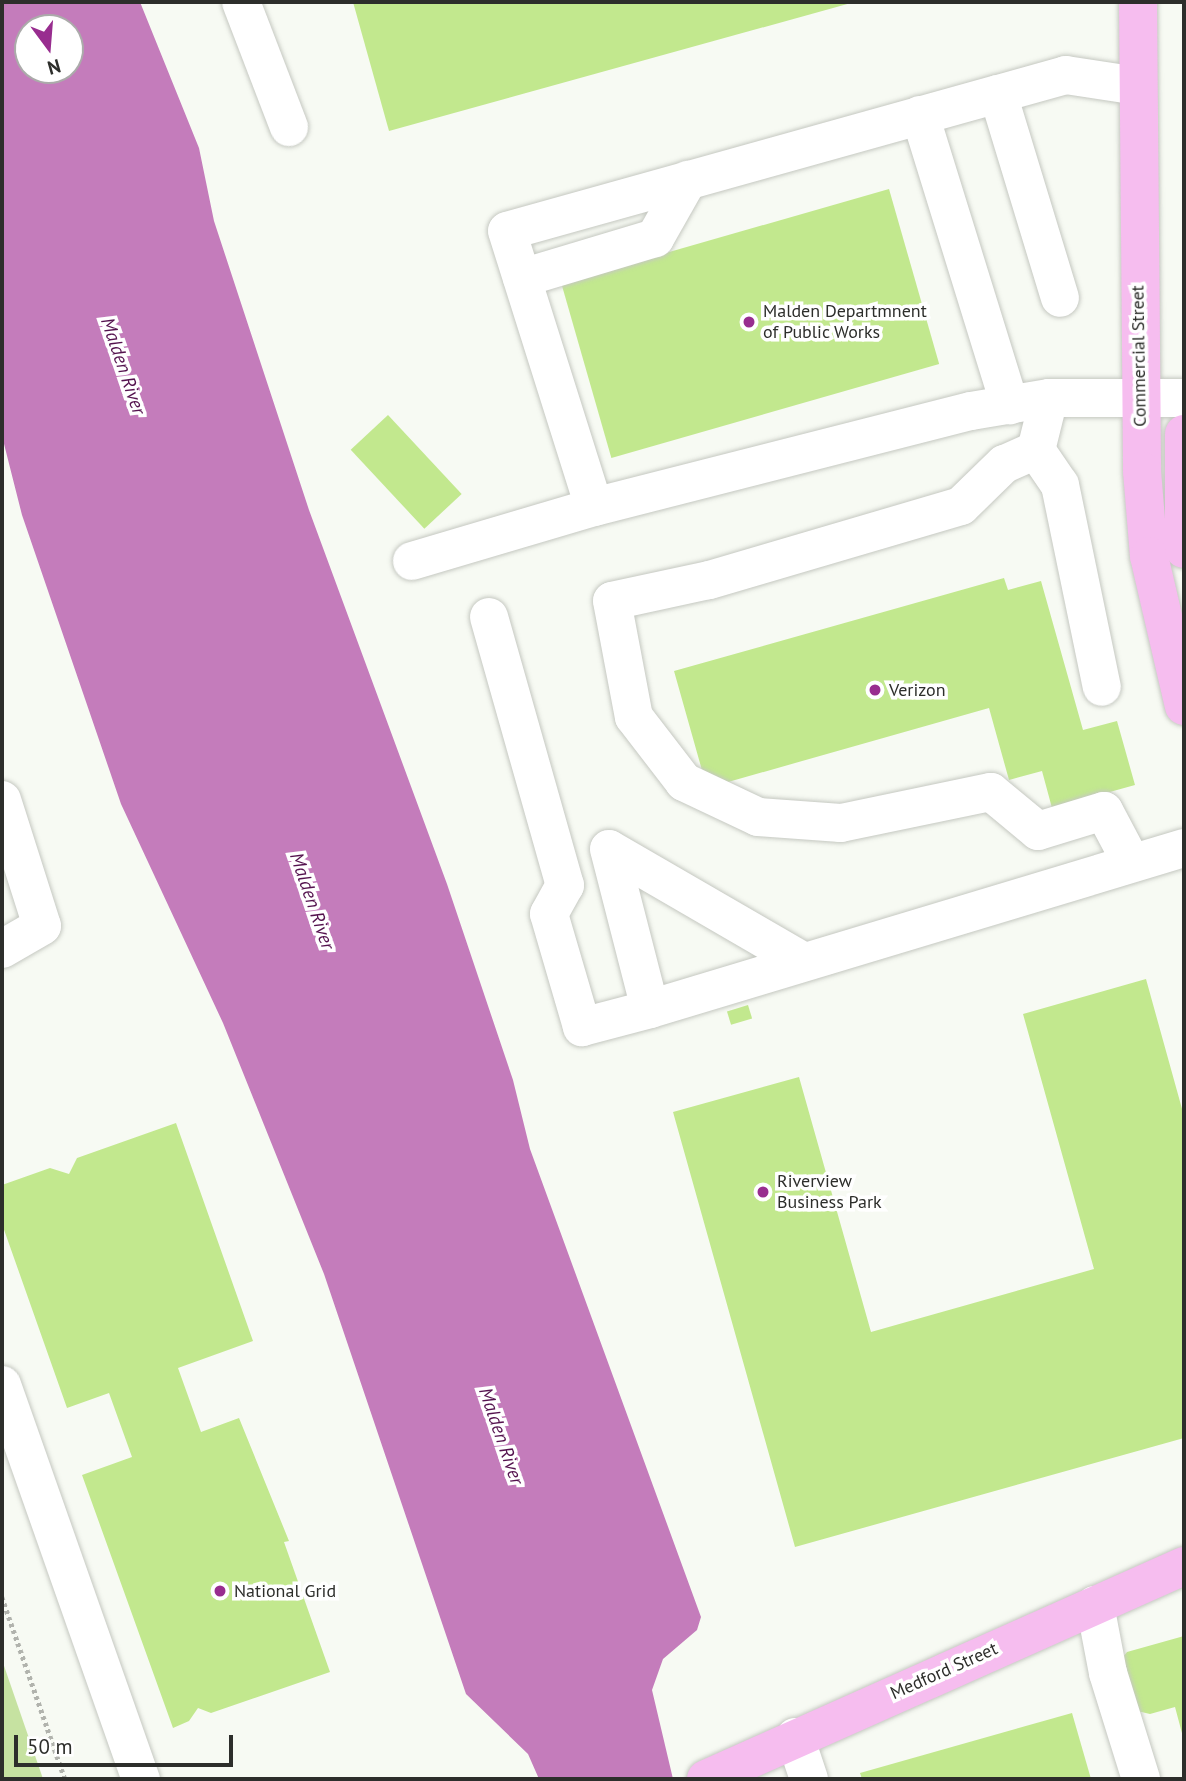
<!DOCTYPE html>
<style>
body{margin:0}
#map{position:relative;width:1186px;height:1781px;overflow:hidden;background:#f7faf3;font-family:"PT Sans",sans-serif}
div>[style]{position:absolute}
.green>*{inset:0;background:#c6e2a1}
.water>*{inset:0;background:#c47cbb}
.building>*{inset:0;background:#c2e88e;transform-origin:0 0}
.path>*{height:4.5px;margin-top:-2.25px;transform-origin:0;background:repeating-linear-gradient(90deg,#b1b3ad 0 3.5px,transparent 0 7px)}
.roads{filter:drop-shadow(0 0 2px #c5c8c1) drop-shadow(0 0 2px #c5c8c1)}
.minor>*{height:38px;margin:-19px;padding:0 19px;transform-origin:19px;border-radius:19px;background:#fff}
.major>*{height:38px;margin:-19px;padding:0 19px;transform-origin:19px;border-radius:19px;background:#f6bdef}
.dots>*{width:19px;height:19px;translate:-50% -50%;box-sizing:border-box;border:4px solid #fff;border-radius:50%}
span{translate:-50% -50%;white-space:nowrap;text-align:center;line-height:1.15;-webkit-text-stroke:7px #fff;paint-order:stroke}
.poi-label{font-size:18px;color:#2d2e2b}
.left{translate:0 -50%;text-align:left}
.street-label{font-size:18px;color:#2d2e2b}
.water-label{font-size:19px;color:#54124e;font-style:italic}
.frame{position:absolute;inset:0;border:4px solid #2d2e2b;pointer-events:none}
.north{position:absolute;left:14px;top:14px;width:70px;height:70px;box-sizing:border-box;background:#fff;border:2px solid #ababaa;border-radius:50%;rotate:164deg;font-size:19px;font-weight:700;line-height:28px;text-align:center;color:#2d2e2b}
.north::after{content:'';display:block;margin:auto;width:24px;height:32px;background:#982d8f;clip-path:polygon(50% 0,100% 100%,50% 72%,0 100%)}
.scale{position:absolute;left:14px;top:1735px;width:219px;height:32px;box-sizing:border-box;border:4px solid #2d2e2b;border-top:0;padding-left:9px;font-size:21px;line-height:24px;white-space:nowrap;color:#2d2e2b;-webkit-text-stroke:5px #fff;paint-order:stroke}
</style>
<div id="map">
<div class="green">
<div style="clip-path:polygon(2px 1660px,41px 1773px,43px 1779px,2px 1779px)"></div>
</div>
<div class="water">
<div style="clip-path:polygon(evenodd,2px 2px,140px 2px,199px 148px,214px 221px,309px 510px,447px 884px,513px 1080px,530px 1149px,701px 1617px,697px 1630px,663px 1659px,652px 1690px,673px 1779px,539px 1779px,528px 1754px,466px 1694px,324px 1274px,223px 1023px,121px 804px,22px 515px,2px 436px,2px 2px,28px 28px,70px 28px,70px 70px,28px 70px,28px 28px)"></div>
</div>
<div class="building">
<div style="clip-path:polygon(353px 2px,851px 2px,851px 3px,389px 131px)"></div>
<div style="left:889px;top:189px;width:182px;height:341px;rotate:74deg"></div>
<div style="left:388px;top:415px;width:108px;height:51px;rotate:47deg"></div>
<div style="clip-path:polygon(1004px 578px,1008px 590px,1041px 581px,1083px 730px,1117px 721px,1135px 785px,1052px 808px,1042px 771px,1009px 780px,989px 708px,707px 788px,674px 671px)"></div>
<div style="clip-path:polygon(1146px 979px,1184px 1116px,1184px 1438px,795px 1547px,673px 1112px,799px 1077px,871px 1332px,1094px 1269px,1023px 1014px)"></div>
<div style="left:748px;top:1005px;width:14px;height:22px;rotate:73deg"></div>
<div style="clip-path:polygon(176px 1123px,253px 1341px,178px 1368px,201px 1432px,239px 1418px,289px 1541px,284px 1542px,330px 1672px,211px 1713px,198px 1708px,189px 1721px,173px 1728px,82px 1475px,132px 1457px,109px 1393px,67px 1408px,2px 1224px,2px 1185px,50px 1168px,69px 1174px,77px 1158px)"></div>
<div style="clip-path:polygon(1184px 1636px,1184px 1737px,1183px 1737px,1175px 1707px,1150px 1714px,1133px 1710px,1119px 1662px,1127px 1652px)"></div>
<div style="clip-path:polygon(1072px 1713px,1091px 1779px,862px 1779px,860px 1773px)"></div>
</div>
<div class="path">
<div style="left:2px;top:1597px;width:193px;rotate:70.9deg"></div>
</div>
<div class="roads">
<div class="minor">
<div style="left:241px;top:2px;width:134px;rotate:69deg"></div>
<div style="left:1138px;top:86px;width:73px;rotate:-171.3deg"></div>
<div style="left:1066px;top:75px;width:580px;rotate:164.41deg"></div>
<div style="left:507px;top:231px;width:289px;rotate:72.5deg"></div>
<div style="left:594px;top:507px;width:389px;rotate:-14.3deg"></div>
<div style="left:971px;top:411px;width:79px;rotate:-9.5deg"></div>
<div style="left:1049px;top:398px;width:135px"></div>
<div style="left:998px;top:94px;width:213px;rotate:73.1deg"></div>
<div style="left:920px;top:115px;width:304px;rotate:72.8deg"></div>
<div style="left:522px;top:278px;width:139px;rotate:-16.7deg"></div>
<div style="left:655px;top:238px;width:67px;rotate:-60.4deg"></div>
<div style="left:1049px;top:398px;width:54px;rotate:104deg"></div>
<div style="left:1036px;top:450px;width:35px;rotate:156deg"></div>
<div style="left:1004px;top:464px;width:60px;rotate:135.7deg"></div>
<div style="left:961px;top:506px;width:263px;rotate:163.6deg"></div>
<div style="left:709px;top:580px;width:99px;rotate:167.8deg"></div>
<div style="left:612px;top:601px;width:118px;rotate:79.3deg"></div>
<div style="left:634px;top:717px;width:82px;rotate:52.4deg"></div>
<div style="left:684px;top:782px;width:82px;rotate:25.3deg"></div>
<div style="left:758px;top:817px;width:83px;rotate:4.1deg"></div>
<div style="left:841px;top:823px;width:153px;rotate:-11.7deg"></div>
<div style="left:991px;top:792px;width:61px;rotate:39.7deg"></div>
<div style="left:1038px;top:831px;width:69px;rotate:-16.9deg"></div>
<div style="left:1104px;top:811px;width:58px;rotate:62.1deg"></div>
<div style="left:1036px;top:450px;width:42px;rotate:55.6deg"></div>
<div style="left:1060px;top:485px;width:206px;rotate:78.3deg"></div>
<div style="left:412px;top:561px;width:190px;rotate:-16.5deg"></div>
<div style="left:489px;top:617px;width:279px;rotate:74.2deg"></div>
<div style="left:565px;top:885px;width:33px;rotate:119deg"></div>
<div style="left:549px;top:914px;width:118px;rotate:73.7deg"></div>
<div style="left:582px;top:1027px;width:70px;rotate:-14.8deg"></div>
<div style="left:2px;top:800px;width:132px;rotate:72.4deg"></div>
<div style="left:42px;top:926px;width:46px;rotate:150.1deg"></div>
<div style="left:804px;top:962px;width:225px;rotate:-149.9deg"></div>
<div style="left:609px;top:849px;width:165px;rotate:75.6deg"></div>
<div style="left:650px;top:1009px;width:558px;rotate:-16.78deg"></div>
<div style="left:2px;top:1385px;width:418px;rotate:70.6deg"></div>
<div style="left:1095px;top:1605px;width:69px;rotate:79.2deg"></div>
<div style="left:1108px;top:1673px;width:111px;rotate:72.7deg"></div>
<div style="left:795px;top:1737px;width:44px;rotate:71.6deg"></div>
</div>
<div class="major">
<div style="left:1138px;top:2px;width:469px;rotate:89.5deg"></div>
<div style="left:1142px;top:471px;width:85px;rotate:85.3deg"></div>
<div style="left:1149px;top:556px;width:154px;rotate:76.9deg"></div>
<div style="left:1184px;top:434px;width:115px;rotate:90deg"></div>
<div style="left:706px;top:1779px;width:523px;rotate:-24.02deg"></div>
</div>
</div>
<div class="dots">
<div style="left:749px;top:322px;background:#982d8f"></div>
<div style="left:875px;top:690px;background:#982d8f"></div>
<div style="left:763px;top:1192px;background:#982d8f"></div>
<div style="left:220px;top:1591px;background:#982d8f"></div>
</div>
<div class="poi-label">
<span class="left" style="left:763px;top:322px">Malden Departmnent<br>of Public Works</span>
<span class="left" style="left:889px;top:690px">Verizon</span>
<span class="left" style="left:777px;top:1192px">Riverview<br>Business Park</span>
<span class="left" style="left:234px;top:1591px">National Grid</span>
</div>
<div class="street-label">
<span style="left:1139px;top:356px;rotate:-91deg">Commercial Street</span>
<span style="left:944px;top:1671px;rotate:-24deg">Medford Street</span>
</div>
<div class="water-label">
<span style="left:123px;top:366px;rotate:71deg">Malden River</span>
<span style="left:312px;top:901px;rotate:71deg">Malden River</span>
<span style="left:501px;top:1436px;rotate:71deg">Malden River</span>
</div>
<div class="frame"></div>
<div class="north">N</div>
<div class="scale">50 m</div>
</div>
